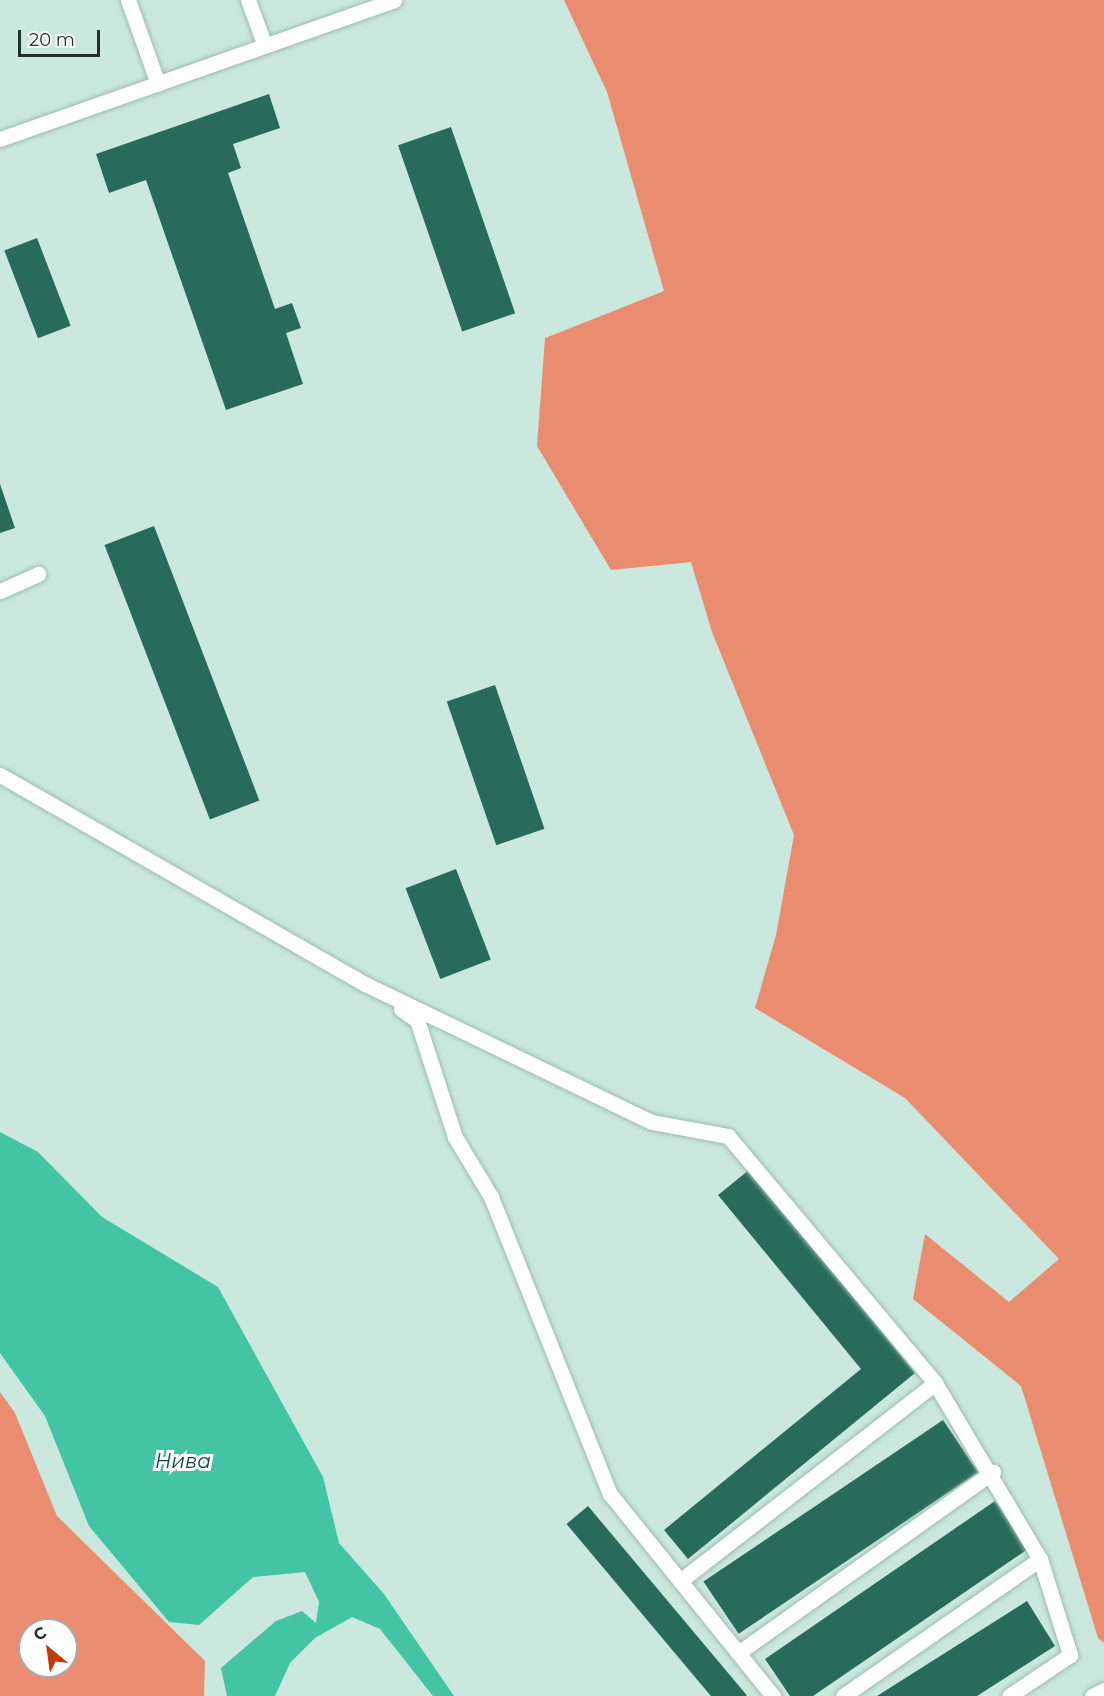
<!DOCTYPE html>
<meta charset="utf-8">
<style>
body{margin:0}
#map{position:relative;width:1104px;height:1696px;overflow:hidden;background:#cae8de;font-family:Montserrat,sans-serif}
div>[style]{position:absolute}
.forest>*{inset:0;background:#ea8c70}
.water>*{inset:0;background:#42c4a5}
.building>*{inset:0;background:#286b5b;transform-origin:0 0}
.roads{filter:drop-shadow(0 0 2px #9ebbb2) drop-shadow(0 0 2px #9ebbb2)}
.lane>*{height:15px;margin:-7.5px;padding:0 7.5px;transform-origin:7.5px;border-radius:7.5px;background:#fff}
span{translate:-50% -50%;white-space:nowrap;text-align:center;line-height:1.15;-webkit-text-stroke:6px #fff;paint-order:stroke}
.water-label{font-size:20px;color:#11483c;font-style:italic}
.north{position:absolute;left:18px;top:1618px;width:60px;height:60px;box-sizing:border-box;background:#fff;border:2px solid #a7acab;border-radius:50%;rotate:331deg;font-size:16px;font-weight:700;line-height:24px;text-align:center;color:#242f2c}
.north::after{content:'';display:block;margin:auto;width:21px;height:27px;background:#c13900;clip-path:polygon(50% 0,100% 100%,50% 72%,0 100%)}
.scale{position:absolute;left:18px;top:30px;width:82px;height:27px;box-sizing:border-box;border:3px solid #242f2c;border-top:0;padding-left:8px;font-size:18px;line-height:21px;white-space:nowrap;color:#242f2c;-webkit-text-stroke:4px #fff;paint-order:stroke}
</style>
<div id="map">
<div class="forest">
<div style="clip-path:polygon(564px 0,1104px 0,1104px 1643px,1098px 1638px,1021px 1386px,913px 1299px,925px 1234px,1009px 1302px,1059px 1259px,905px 1098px,755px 1008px,776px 935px,794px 835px,712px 632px,691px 562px,611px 570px,537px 446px,545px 338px,664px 291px,607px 92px)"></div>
<div style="clip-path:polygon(evenodd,0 1392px,15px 1413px,57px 1516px,205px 1661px,204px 1696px,0 1696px,0 1392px,30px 1630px,66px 1630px,66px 1666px,30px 1666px,30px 1630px)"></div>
</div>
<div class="water">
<div style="clip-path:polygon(0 1132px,38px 1152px,102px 1217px,218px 1287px,323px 1477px,339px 1543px,384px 1594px,454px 1696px,433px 1696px,380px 1629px,352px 1617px,315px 1638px,290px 1663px,275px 1696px,227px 1696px,221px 1668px,276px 1621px,302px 1611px,316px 1623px,319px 1602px,305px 1572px,253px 1577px,199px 1625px,169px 1622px,89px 1526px,45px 1416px,0 1353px)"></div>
</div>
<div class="building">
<div style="clip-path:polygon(269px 94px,280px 128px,233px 144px,241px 168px,228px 173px,275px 309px,292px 303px,301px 328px,286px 333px,303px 384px,226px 410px,146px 180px,109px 193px,96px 154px)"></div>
<div style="left:451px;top:127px;width:197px;height:56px;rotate:71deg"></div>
<div style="left:37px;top:238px;width:94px;height:35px;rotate:69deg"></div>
<div style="clip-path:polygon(0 484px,15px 528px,0 533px)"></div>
<div style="left:154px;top:526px;width:294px;height:53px;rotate:69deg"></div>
<div style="left:495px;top:685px;width:152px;height:51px;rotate:71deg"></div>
<div style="left:456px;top:869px;width:97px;height:54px;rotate:69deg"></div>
<div style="clip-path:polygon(749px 1170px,915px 1373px,688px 1559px,664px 1530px,861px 1369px,718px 1195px)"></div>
<div style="left:943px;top:1420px;width:63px;height:289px;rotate:56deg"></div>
<div style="clip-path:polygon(995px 1501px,1028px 1549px,813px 1696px,790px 1696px,765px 1659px)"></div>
<div style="left:588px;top:1506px;width:247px;height:28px;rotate:50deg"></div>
<div style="clip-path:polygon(1027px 1601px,1055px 1646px,977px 1696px,877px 1696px)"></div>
</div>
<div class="roads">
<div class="lane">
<div style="left:128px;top:0;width:89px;rotate:70.3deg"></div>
<div style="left:248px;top:0;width:49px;rotate:69.7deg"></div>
<div style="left:0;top:139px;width:418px;rotate:-19.4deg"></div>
<div style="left:0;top:591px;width:42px;rotate:-24.1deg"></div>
<div style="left:0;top:775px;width:421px;rotate:29.8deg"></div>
<div style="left:365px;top:984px;width:318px;rotate:25.7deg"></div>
<div style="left:652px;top:1122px;width:77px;rotate:10.4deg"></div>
<div style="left:728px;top:1136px;width:322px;rotate:50deg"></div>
<div style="left:935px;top:1383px;width:205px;rotate:59.2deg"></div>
<div style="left:1040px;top:1559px;width:101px;rotate:72.6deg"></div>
<div style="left:1070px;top:1655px;width:73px;rotate:146.1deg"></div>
<div style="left:401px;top:1009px;width:19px;rotate:35deg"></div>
<div style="left:417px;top:1020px;width:123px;rotate:72deg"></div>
<div style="left:455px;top:1137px;width:70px;rotate:59deg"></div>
<div style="left:491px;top:1197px;width:320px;rotate:68.2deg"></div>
<div style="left:610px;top:1494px;width:260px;rotate:51.1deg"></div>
<div style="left:680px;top:1581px;width:323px;rotate:-37.8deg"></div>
<div style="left:738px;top:1653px;width:313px;rotate:-35.4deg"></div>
<div style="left:843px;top:1696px;width:240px;rotate:-34.8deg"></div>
<div style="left:1092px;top:1696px;width:13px;rotate:-27deg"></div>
</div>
</div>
<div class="water-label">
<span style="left:183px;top:1461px">Нива</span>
</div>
<div class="north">С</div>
<div class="scale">20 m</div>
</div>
